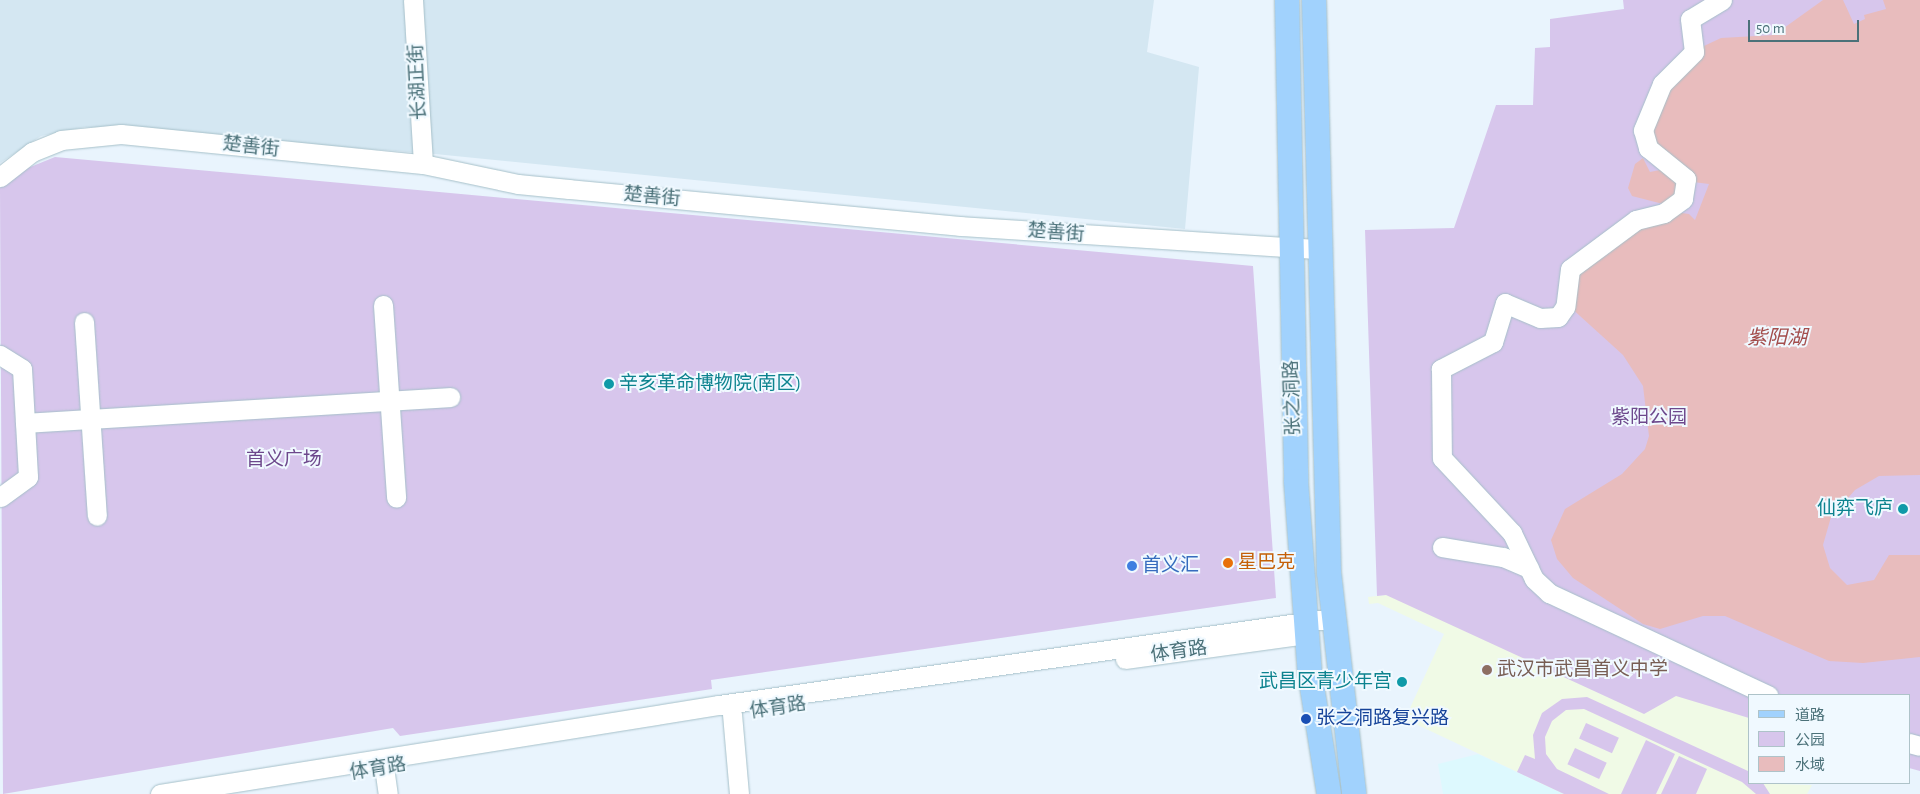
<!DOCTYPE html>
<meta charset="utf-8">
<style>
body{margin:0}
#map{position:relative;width:1920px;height:794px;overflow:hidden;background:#e9f4fd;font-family:"Alegreya Sans","Noto Sans SC",sans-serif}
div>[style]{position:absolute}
.residential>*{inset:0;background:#d4e7f2}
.commercial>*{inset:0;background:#ddf9fe}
.education>*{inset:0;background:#f0fae6}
.green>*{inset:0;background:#d7c6ec;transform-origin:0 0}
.water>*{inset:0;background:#e8bcbd}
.roads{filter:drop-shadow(0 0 1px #a6c0c9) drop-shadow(0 0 1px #a6c0c9)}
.minor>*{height:19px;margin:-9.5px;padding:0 9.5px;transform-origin:9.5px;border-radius:9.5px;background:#fff}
.major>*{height:24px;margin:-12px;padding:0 12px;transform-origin:12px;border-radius:12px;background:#a1d2fd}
.dots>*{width:14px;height:14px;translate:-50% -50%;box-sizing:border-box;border:2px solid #f0f9ff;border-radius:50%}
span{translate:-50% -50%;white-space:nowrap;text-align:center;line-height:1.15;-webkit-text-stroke:4px #f0f9ff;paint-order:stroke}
.street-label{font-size:19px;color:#4b7179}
.culture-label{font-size:19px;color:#0d838f}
.left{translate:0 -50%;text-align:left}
.right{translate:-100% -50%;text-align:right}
.park-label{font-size:19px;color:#6d488c}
.food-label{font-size:19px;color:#c56008}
.shop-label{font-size:19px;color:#366cbe}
.education-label{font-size:19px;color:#785e54}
.transit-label{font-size:19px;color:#164399}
.water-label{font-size:20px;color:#a34d4c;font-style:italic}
.legend{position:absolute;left:1748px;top:694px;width:162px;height:90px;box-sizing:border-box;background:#f0f9ff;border:1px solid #aec3c9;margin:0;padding:6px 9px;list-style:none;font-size:15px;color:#4b7179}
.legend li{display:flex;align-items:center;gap:10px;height:25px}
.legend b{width:25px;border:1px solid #aec3c9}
.scale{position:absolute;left:1748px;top:20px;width:111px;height:22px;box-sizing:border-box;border:2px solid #4b7179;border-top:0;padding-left:6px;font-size:15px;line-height:18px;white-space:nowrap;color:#4b7179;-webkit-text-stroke:4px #f0f9ff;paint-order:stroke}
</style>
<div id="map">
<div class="residential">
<div style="clip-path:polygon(0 0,1154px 0,1147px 52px,1199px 67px,1185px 229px,435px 154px,85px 127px,41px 136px,0 163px)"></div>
</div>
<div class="commercial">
<div style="clip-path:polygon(1478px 754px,1564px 794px,1443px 794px,1438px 764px)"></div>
</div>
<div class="education">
<div style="clip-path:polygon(1386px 595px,1749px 718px,1749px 783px,1812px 785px,1807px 794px,1564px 794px,1405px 719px,1444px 634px,1378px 603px,1369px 604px,1368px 597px)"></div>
</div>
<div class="green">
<div style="clip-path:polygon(1623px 0,1920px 0,1920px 771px,1909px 768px,1909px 695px,1749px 695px,1749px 718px,1676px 696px,1644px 714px,1386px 595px,1377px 596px,1365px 230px,1454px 228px,1496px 105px,1533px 105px,1535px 48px,1550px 47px,1550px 19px,1624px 9px)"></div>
<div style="clip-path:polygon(55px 157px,1253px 266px,1276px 598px,711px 680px,712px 689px,400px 736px,393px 728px,3px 794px,0 188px,23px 170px)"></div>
<div style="clip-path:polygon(1587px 697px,1748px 771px,1749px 783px,1763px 783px,1770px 794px,1756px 794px,1742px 782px,1584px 709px,1566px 710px,1552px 721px,1545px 737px,1546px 754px,1557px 769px,1609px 794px,1564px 794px,1517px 772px,1525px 755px,1535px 759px,1533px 735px,1542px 713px,1562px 699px)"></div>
<div style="left:1586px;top:723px;width:36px;height:17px;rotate:24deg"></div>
<div style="clip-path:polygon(1646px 740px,1675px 754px,1656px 794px,1621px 794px)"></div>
<div style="left:1575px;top:748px;width:35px;height:18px;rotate:25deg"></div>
<div style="clip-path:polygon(1679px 756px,1707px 769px,1696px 794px,1661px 794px)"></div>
</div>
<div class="water">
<div style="clip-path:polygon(1823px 0,1843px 0,1854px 24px,1865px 19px,1864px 15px,1886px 9px,1883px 0,1920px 0,1920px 475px,1879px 476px,1855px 490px,1831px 517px,1823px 545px,1830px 568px,1847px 585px,1874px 580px,1889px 555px,1920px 555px,1920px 657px,1863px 663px,1829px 661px,1725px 616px,1703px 616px,1660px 629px,1643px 624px,1573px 578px,1557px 559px,1551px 540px,1565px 509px,1622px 474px,1645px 449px,1649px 436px,1643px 386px,1623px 355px,1569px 306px,1570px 278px,1605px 256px,1631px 230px,1675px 212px,1689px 214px,1695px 220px,1709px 184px,1693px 182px,1689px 169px,1650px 139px,1669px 83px,1689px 70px,1704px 46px,1721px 38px,1774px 35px)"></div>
<div style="clip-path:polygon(1643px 158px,1650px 172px,1660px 170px,1676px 177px,1679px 193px,1663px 204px,1632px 196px,1628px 188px,1635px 164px)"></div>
</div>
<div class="roads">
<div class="minor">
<div style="left:413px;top:0;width:164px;rotate:86.5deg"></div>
<div style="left:1722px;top:0;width:37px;rotate:149deg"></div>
<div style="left:1690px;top:19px;width:33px;rotate:83deg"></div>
<div style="left:1694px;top:52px;width:45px;rotate:135deg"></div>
<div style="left:1662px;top:84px;width:50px;rotate:112.4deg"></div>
<div style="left:1643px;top:130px;width:19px;rotate:74deg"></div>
<div style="left:1648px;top:148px;width:49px;rotate:39.2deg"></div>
<div style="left:1686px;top:179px;width:20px;rotate:99deg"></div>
<div style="left:1683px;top:199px;width:24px;rotate:144deg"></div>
<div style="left:1664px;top:213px;width:29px;rotate:166deg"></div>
<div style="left:1636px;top:220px;width:82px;rotate:143.4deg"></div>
<div style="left:1570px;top:269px;width:38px;rotate:97deg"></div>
<div style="left:1565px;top:307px;width:12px;rotate:125deg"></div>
<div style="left:1558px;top:317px;width:18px;rotate:177deg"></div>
<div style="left:1540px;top:318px;width:38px;rotate:-157deg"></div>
<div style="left:1505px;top:303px;width:41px;rotate:107.1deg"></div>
<div style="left:1493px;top:342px;width:59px;rotate:152.6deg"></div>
<div style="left:1441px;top:369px;width:89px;rotate:89.4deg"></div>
<div style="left:1442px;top:458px;width:103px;rotate:47deg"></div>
<div style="left:1512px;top:533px;width:51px;rotate:64.4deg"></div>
<div style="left:1534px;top:579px;width:21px;rotate:43deg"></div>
<div style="left:1549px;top:593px;width:242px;rotate:25deg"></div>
<div style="left:0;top:177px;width:41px;rotate:-38deg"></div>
<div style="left:32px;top:152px;width:31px;rotate:-22deg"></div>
<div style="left:61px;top:140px;width:60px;rotate:-5.7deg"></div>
<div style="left:121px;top:134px;width:303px;rotate:5.7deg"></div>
<div style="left:423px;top:164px;width:97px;rotate:11.9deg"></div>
<div style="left:518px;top:184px;width:51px;rotate:5.6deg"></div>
<div style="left:569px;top:189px;width:393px;rotate:5.4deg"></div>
<div style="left:960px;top:226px;width:359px;rotate:3.7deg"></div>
<div style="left:383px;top:305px;width:193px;rotate:86.1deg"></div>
<div style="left:84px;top:322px;width:194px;rotate:86.2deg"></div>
<div style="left:0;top:355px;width:26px;rotate:32deg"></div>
<div style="left:22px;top:369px;width:108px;rotate:86.8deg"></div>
<div style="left:28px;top:477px;width:34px;rotate:144deg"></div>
<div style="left:25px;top:423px;width:426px;rotate:-3.5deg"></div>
<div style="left:1442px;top:547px;width:62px;rotate:9.3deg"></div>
<div style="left:1503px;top:557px;width:28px;rotate:23deg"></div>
<div style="left:1125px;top:659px;width:177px;rotate:-7.8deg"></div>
<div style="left:732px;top:714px;width:80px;rotate:85deg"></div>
<div style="left:1909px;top:743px;width:11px;rotate:15deg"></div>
<div style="left:384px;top:767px;width:27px;rotate:82deg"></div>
<div style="left:160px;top:794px;width:566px;rotate:-9.05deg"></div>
<div style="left:719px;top:705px;width:620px;rotate:-8.06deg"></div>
</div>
<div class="major">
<div style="left:1287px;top:0;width:481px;rotate:88.9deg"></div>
<div style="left:1296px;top:481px;width:194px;rotate:85.9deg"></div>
<div style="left:1310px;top:674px;width:121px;rotate:81deg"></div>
<div style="left:1314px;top:0;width:573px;rotate:88.5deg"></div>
<div style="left:1329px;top:573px;width:222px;rotate:83.5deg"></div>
</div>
</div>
<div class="dots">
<div style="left:609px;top:384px;background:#0f9aa8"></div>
<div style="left:1903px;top:509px;background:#0f9aa8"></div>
<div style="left:1228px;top:563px;background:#e8710a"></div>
<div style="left:1132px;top:566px;background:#3f7fe0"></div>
<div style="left:1487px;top:670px;background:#8d6e63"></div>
<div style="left:1402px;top:682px;background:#0f9aa8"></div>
<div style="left:1306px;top:719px;background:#1a4fb4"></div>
</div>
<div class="street-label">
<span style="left:418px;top:82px;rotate:-93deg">长湖正街</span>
<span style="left:251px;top:147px;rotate:6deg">楚善街</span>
<span style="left:652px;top:197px;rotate:5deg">楚善街</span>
<span style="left:1056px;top:233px;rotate:4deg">楚善街</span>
<span style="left:1293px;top:398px;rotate:-92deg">张之洞路</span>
<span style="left:1179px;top:652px;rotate:-8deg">体育路</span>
<span style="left:778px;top:708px;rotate:-8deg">体育路</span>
<span style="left:378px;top:769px;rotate:-9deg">体育路</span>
</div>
<div class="culture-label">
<span class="left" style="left:619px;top:384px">辛亥革命博物院(南区)</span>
<span class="right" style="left:1893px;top:509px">仙弈飞庐</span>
<span class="right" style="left:1392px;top:682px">武昌区青少年宫</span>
</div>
<div class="park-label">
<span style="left:1649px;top:418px">紫阳公园</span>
<span style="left:284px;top:460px">首义广场</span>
</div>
<div class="food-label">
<span class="left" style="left:1238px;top:563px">星巴克</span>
</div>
<div class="shop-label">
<span class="left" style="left:1142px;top:566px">首义汇</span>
</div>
<div class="education-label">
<span class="left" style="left:1497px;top:670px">武汉市武昌首义中学</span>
</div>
<div class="transit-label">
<span class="left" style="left:1316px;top:719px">张之洞路复兴路</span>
</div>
<div class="water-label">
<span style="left:1777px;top:338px">紫阳湖</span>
</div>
<ul class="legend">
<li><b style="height:6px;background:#a1d2fd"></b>道路</li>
<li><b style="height:14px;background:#d7c6ec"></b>公园</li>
<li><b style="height:14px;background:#e8bcbd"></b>水域</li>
</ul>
<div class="scale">50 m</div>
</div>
